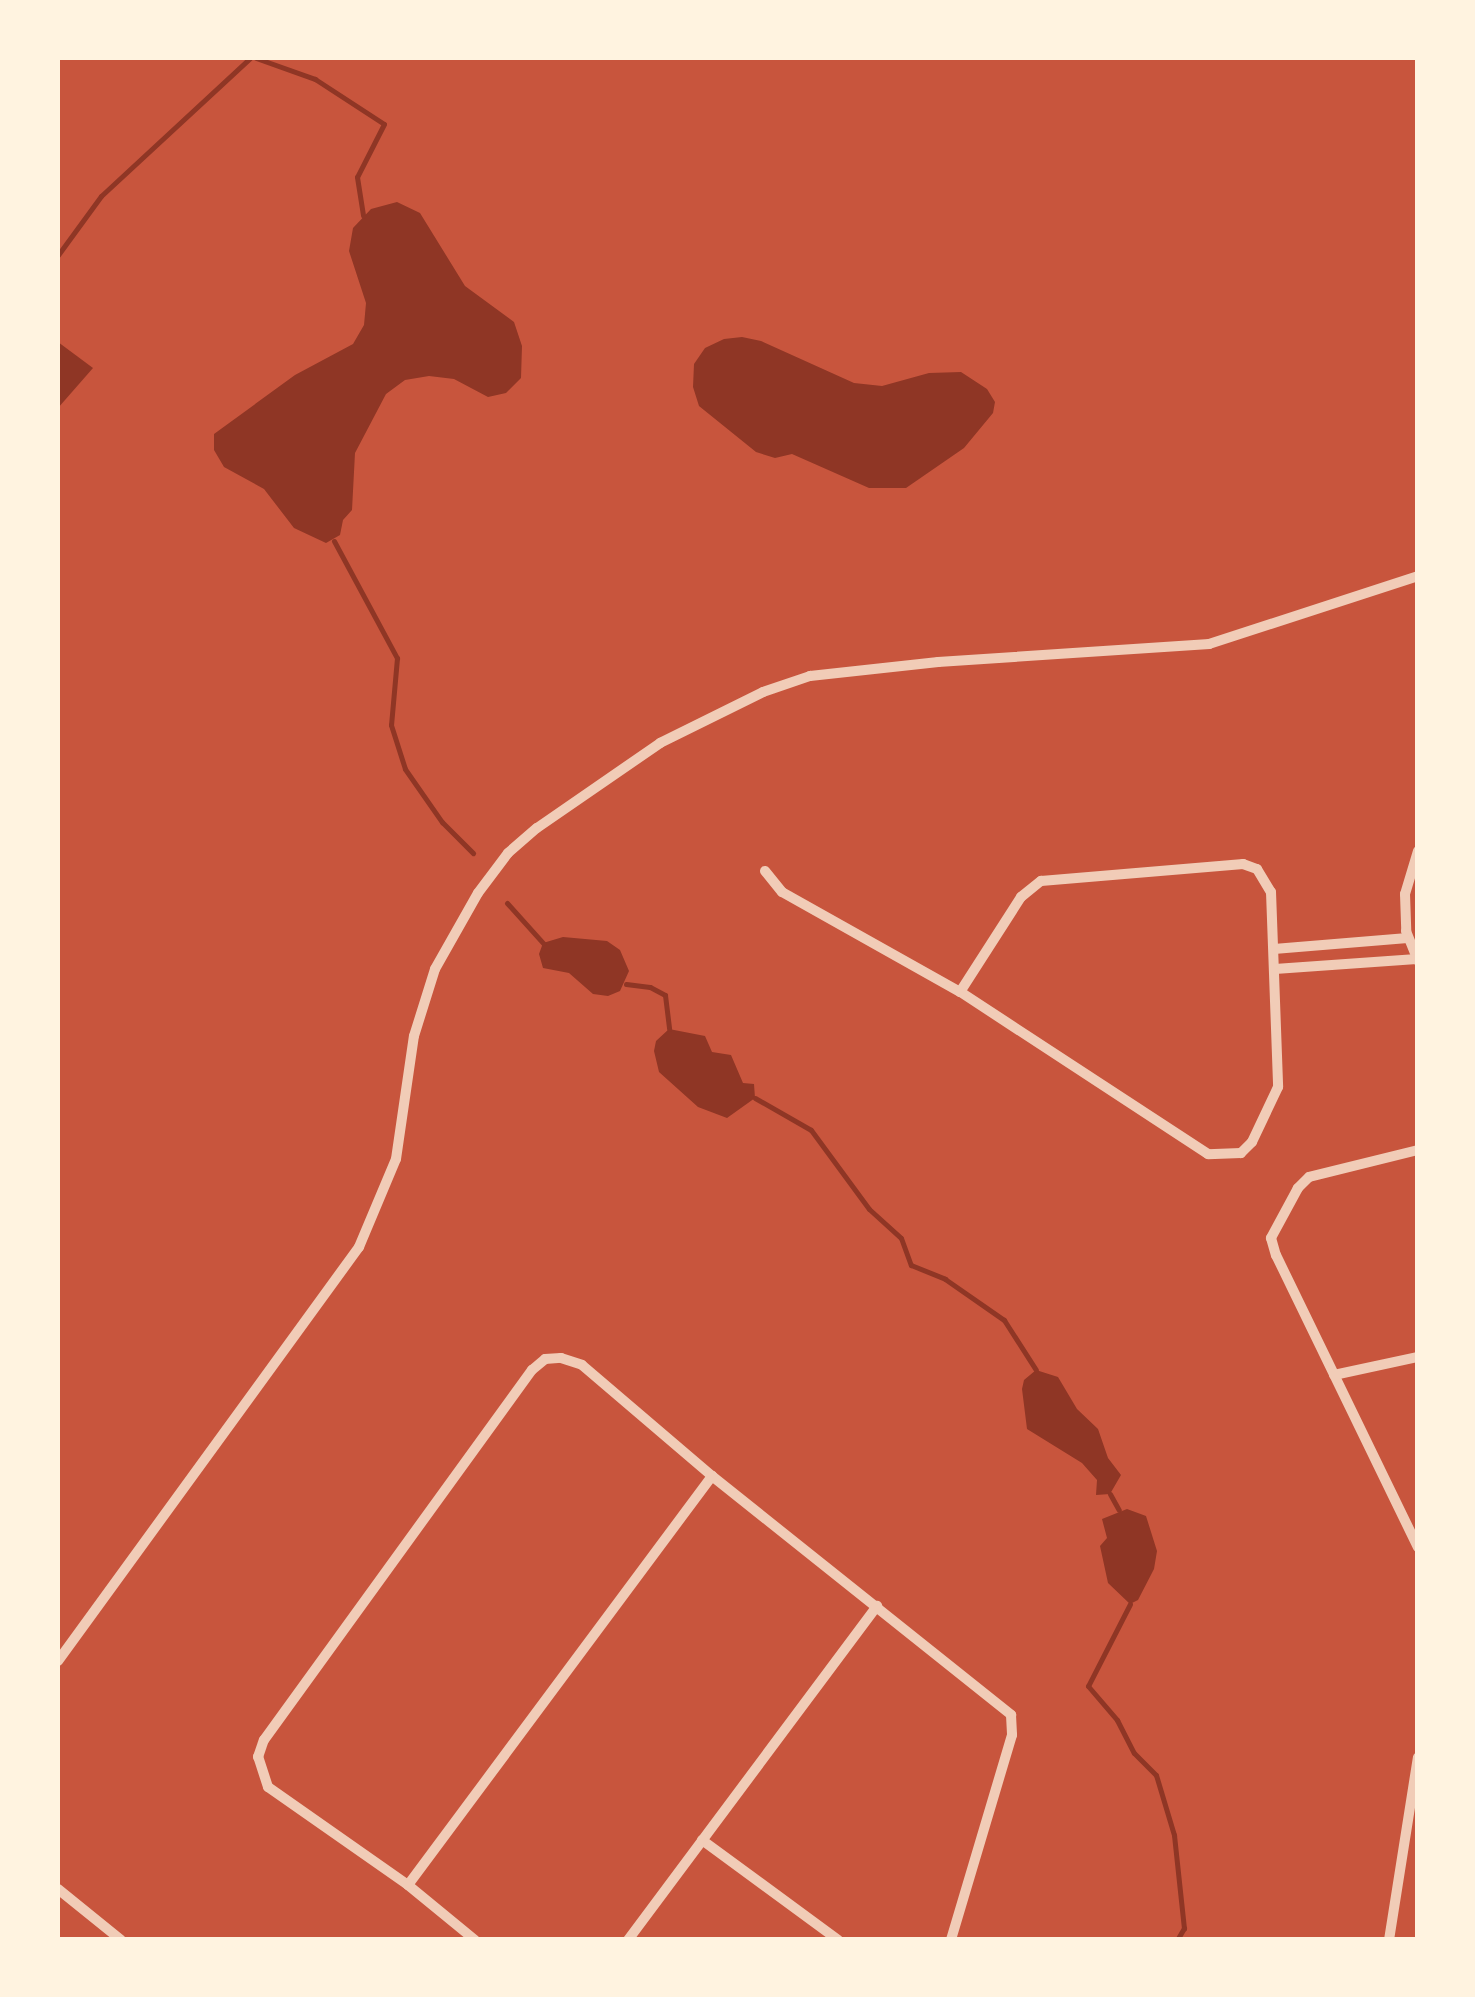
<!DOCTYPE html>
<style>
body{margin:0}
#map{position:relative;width:1475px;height:1997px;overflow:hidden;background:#c8553d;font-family:"Source Sans 3",sans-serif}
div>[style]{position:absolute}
.water>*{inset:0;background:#8f3625}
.stream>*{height:5px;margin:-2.5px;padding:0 2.5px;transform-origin:2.5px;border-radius:2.5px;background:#8f3625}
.minor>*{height:10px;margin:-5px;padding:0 5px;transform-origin:5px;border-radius:5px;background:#f1ccb7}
span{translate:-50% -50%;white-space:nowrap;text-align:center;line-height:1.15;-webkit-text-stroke:10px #fff3e0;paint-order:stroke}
.frame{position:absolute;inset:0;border:60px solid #fff3e0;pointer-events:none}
</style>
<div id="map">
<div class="water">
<div style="clip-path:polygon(397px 202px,420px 213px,465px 286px,514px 322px,522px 346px,521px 378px,506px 393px,488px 397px,454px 379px,429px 376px,405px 380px,386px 394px,355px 453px,352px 510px,343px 520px,340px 535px,326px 543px,294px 528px,264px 489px,224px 467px,214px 450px,214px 434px,295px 375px,353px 344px,364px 325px,366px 303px,349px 251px,353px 228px,371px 209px)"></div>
<div style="clip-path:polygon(742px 337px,761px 341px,854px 383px,882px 386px,929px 373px,961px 372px,987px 389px,995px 402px,993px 413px,964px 448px,906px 488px,869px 488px,792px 454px,775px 458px,756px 452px,699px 406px,693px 387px,694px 364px,705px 348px,724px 339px)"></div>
<div style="clip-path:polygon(58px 342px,93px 368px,58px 408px)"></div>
<div style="clip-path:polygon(563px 937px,607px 941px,620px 950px,629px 971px,620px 991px,608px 996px,593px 994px,569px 973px,543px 968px,539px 954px,543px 943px)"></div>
<div style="clip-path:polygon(669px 1029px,705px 1036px,712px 1052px,731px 1055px,743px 1083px,754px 1084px,755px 1098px,727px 1118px,698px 1107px,659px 1072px,654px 1051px,656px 1041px)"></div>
<div style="clip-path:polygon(1036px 1370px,1058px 1377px,1077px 1409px,1098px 1429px,1108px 1458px,1121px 1475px,1110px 1494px,1096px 1495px,1097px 1480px,1082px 1463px,1027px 1429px,1022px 1389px,1024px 1380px)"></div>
<div style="clip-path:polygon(1127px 1509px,1146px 1516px,1157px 1551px,1154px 1569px,1138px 1600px,1130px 1604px,1108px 1583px,1100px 1546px,1107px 1538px,1102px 1519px)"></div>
</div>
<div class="stream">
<div style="left:256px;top:58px;width:63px;rotate:19.6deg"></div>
<div style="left:315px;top:79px;width:82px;rotate:33.1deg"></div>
<div style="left:384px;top:124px;width:59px;rotate:117deg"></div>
<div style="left:357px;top:177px;width:39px;rotate:81deg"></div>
<div style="left:58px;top:255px;width:73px;rotate:-53.9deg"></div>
<div style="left:101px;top:196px;width:203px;rotate:-42.8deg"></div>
<div style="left:334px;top:541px;width:133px;rotate:61.7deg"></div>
<div style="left:397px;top:658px;width:67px;rotate:95.1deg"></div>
<div style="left:391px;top:725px;width:46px;rotate:72.3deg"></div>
<div style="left:405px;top:769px;width:65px;rotate:55.1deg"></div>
<div style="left:442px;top:822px;width:44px;rotate:45deg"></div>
<div style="left:507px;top:903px;width:54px;rotate:48deg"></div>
<div style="left:626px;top:984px;width:24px;rotate:7deg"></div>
<div style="left:650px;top:987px;width:17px;rotate:28deg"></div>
<div style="left:665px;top:995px;width:34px;rotate:83deg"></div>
<div style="left:755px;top:1098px;width:64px;rotate:29.7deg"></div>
<div style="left:811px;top:1130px;width:98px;rotate:53.7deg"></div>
<div style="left:869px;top:1209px;width:43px;rotate:42.2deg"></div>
<div style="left:901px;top:1238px;width:29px;rotate:70deg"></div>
<div style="left:911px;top:1265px;width:37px;rotate:22deg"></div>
<div style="left:945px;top:1279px;width:72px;rotate:34.8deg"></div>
<div style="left:1004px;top:1320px;width:59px;rotate:57.4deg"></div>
<div style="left:1110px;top:1494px;width:18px;rotate:61deg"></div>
<div style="left:1130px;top:1604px;width:92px;rotate:117.1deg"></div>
<div style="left:1088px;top:1686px;width:45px;rotate:49.5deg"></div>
<div style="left:1117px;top:1720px;width:37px;rotate:63deg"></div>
<div style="left:1134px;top:1753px;width:31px;rotate:45deg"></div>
<div style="left:1156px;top:1775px;width:63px;rotate:73.3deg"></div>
<div style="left:1174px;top:1835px;width:94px;rotate:83.9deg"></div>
<div style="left:1184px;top:1928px;width:14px;rotate:120deg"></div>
</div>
<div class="minor">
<div style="left:1418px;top:851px;width:45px;rotate:106.8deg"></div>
<div style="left:1405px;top:894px;width:37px;rotate:88deg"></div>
<div style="left:1406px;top:931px;width:32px;rotate:68deg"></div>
<div style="left:765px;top:871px;width:27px;rotate:51deg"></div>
<div style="left:782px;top:892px;width:204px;rotate:29.3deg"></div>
<div style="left:960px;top:992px;width:113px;rotate:-57.3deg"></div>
<div style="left:1021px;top:897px;width:26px;rotate:-39deg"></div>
<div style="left:1041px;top:881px;width:203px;rotate:-4.8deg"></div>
<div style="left:1243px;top:864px;width:15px;rotate:20deg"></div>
<div style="left:1257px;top:869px;width:27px;rotate:59deg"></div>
<div style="left:1271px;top:892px;width:195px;rotate:87.9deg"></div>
<div style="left:1278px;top:1087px;width:61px;rotate:115.3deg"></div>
<div style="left:1252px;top:1142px;width:16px;rotate:135deg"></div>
<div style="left:1241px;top:1153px;width:33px;rotate:178deg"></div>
<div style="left:1208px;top:1154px;width:296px;rotate:-146.8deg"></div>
<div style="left:1274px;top:949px;width:134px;rotate:-4.7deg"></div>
<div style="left:1275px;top:969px;width:142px;rotate:-4deg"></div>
<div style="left:1418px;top:1150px;width:112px;rotate:166.1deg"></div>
<div style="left:1309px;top:1177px;width:16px;rotate:135deg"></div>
<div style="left:1298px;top:1188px;width:57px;rotate:118.4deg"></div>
<div style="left:1271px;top:1238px;width:18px;rotate:74deg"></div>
<div style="left:1276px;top:1255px;width:325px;rotate:64.1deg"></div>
<div style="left:1334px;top:1375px;width:86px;rotate:-12.1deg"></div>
<div style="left:58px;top:1661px;width:512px;rotate:-53.98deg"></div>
<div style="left:359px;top:1247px;width:95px;rotate:-67.2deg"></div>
<div style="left:396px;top:1159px;width:124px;rotate:-81.7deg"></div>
<div style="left:414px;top:1036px;width:70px;rotate:-72.6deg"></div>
<div style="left:435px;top:969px;width:87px;rotate:-60.5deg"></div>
<div style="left:478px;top:893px;width:50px;rotate:-53.1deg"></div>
<div style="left:508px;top:853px;width:38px;rotate:-41deg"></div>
<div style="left:537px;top:828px;width:150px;rotate:-34.6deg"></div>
<div style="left:660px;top:743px;width:115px;rotate:-26.3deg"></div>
<div style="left:763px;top:692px;width:50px;rotate:-18.8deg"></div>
<div style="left:810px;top:676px;width:129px;rotate:-6.2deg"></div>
<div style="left:938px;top:662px;width:272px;rotate:-3.8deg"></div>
<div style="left:1209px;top:644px;width:220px;rotate:-18deg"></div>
<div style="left:702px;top:1840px;width:169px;rotate:36.3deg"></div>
<div style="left:408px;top:1885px;width:510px;rotate:-53.38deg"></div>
<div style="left:58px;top:1889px;width:81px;rotate:39deg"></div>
<div style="left:475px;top:1940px;width:87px;rotate:-140.6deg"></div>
<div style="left:408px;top:1885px;width:171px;rotate:-145deg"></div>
<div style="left:268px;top:1787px;width:32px;rotate:-108deg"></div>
<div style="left:258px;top:1757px;width:18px;rotate:-71deg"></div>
<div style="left:264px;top:1740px;width:457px;rotate:-54.1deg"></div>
<div style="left:532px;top:1370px;width:17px;rotate:-40deg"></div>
<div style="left:545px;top:1359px;width:16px;rotate:-4deg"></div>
<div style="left:561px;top:1358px;width:22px;rotate:18deg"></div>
<div style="left:582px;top:1365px;width:171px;rotate:40.5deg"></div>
<div style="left:712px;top:1476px;width:383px;rotate:38.6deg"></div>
<div style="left:1011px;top:1715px;width:20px;rotate:87deg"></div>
<div style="left:1012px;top:1735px;width:214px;rotate:106.6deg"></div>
<div style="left:628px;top:1940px;width:417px;rotate:-53.3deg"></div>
<div style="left:1389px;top:1940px;width:185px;rotate:-81deg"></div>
</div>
<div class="frame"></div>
</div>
